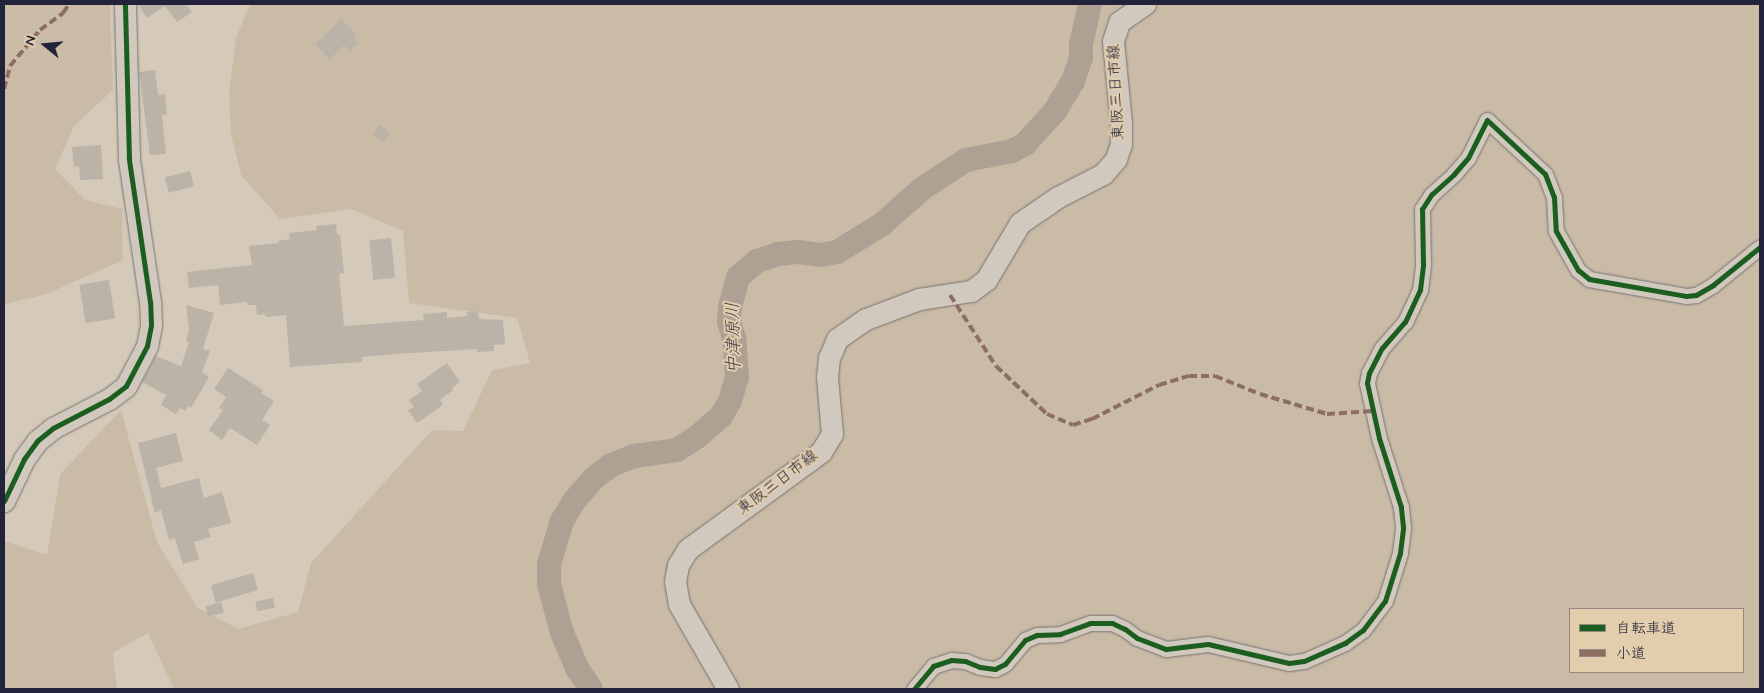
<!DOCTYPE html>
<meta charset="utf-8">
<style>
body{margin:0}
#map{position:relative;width:1764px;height:693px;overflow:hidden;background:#d5cab9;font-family:Mynerve,"Klee One",sans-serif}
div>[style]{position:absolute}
.green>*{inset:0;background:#cabba7}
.river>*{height:24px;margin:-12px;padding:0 12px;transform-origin:12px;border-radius:12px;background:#aea194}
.building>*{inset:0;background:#bbb3a7;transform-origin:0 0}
.roads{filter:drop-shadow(0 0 1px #77726f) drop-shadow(0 0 1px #77726f)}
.street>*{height:15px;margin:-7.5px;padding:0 7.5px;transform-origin:7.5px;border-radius:7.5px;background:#d1c9bd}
.secondary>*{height:21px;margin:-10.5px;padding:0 10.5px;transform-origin:10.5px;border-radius:10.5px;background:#d1c9bd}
.quiet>*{height:4px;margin-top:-2px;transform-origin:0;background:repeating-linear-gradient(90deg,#8d6e63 0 8px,transparent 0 12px)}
.cycleway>*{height:5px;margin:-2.5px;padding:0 2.5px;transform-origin:2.5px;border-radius:2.5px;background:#1b5e20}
span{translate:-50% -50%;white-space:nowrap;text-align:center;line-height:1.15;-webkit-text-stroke:4px #e2ceac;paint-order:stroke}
.street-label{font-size:16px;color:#22223b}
.water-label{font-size:18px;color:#413e4d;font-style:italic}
.frame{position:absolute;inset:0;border:5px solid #22223b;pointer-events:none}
.legend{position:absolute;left:1569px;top:608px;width:175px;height:65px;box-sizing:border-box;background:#e2ceac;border:1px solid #95897f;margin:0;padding:6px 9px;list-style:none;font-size:15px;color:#22223b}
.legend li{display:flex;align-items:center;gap:10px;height:25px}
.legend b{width:25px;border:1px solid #95897f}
.north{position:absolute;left:20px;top:20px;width:50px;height:50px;-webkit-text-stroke:4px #e2ceac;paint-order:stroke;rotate:287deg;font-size:14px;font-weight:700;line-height:20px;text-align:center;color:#22223b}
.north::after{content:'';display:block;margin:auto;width:18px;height:22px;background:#22223b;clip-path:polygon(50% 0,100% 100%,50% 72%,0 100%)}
</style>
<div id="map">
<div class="green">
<div style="clip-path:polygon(4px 4px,110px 4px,113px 90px,74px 126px,55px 169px,85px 200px,122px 209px,123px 260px,44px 295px,4px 304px)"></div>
<div style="clip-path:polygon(evenodd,250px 4px,1760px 4px,1760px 689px,174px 689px,148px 633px,113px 653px,117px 689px,4px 689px,4px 541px,47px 555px,60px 474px,121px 410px,157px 542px,197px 607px,238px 629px,298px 612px,311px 563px,432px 430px,463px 431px,492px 370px,530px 363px,517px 318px,409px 303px,403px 231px,351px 209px,280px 219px,241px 175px,231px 134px,229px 91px,236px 38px,250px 4px,1570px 609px,1743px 609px,1743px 672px,1570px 672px,1570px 609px)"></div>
</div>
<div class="river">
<div style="left:591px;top:689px;width:25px;rotate:-124deg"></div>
<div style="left:577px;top:668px;width:38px;rotate:-113deg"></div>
<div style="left:562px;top:633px;width:51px;rotate:-104.9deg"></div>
<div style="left:549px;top:584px;width:20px;rotate:-90deg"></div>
<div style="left:549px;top:564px;width:45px;rotate:-73.2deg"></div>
<div style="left:562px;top:521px;width:23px;rotate:-59deg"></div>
<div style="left:574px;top:501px;width:30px;rotate:-49deg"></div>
<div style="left:594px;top:478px;width:21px;rotate:-37deg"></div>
<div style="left:611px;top:465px;width:25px;rotate:-21deg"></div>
<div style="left:634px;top:456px;width:43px;rotate:-7.9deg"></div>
<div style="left:677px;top:450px;width:24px;rotate:-33deg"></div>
<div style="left:697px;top:437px;width:32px;rotate:-41deg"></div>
<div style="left:721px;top:416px;width:17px;rotate:-59deg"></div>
<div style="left:730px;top:401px;width:25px;rotate:-74deg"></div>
<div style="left:737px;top:377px;width:39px;rotate:-94deg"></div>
<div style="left:734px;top:338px;width:17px;rotate:-107deg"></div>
<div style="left:729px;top:322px;width:15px;rotate:-86deg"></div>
<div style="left:730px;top:307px;width:31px;rotate:-75deg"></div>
<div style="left:738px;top:277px;width:25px;rotate:-40deg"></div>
<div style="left:757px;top:261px;width:22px;rotate:-18deg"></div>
<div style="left:778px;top:254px;width:20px;rotate:-6deg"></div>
<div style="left:798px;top:252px;width:23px;rotate:7deg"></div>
<div style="left:821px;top:255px;width:16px;rotate:-11deg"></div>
<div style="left:837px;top:252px;width:52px;rotate:-31.5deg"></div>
<div style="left:881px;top:225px;width:56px;rotate:-41.4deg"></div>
<div style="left:923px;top:188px;width:51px;rotate:-33.1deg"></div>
<div style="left:966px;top:160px;width:47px;rotate:-11.1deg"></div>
<div style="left:1012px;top:151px;width:15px;rotate:-28deg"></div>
<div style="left:1025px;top:144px;width:45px;rotate:-47.7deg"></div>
<div style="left:1055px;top:111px;width:35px;rotate:-59deg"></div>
<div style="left:1073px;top:81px;width:24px;rotate:-71deg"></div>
<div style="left:1081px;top:58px;width:14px;rotate:-90deg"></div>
<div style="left:1081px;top:44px;width:41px;rotate:-77.3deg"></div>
</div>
<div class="building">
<div style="clip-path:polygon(138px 4px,186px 4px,192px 12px,177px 22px,165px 6px,147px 18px)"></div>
<div style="clip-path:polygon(341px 19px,356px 34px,353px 37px,359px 43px,350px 51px,344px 45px,330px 59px,315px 44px)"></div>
<div style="clip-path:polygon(155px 70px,158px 95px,165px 94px,167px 114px,162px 115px,166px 154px,150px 155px,139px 72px)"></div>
<div style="left:379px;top:125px;width:14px;height:11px;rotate:36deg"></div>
<div style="clip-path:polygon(101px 145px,103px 179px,80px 180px,79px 166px,74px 167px,72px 147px)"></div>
<div style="left:190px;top:171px;width:16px;height:26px;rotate:76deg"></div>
<div style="clip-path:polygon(336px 224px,337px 235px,340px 234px,344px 273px,339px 274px,344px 326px,424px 320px,423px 314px,447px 312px,447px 318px,467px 316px,467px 312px,478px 311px,479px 319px,503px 320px,505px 344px,494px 345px,494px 351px,477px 352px,477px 349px,396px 354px,362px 357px,362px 362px,290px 367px,286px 315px,266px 317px,265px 314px,257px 315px,256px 305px,247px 305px,247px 302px,220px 305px,218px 285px,189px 288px,187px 272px,252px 265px,249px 246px,279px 243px,278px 241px,290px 239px,289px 233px,317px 230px,316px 226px)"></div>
<div style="left:391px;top:238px;width:40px;height:22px;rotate:84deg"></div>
<div style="left:109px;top:280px;width:39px;height:30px;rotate:81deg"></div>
<div style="clip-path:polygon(186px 305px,214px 313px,203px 349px,210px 351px,202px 372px,209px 377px,191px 408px,188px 406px,185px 411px,180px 408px,176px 414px,161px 405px,166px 395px,142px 382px,156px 356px,181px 366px,189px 342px,186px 341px,189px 329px)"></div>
<div style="clip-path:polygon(447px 363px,460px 382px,452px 388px,453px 390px,440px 400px,443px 404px,436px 410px,417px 423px,408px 410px,414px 407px,409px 400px,422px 391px,417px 384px)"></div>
<div style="clip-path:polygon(228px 368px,263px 390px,261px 393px,274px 401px,262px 420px,270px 425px,257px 445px,230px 428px,222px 440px,209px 430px,223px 410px,219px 408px,226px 397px,214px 389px)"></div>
<div style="clip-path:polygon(176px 433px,183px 461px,156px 468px,161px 488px,199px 478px,204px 498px,222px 492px,231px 523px,208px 529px,211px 537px,194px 542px,199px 559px,183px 564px,175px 538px,169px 540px,161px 510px,155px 513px,138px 443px)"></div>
<div style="left:253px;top:573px;width:18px;height:44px;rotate:74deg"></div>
<div style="left:273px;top:598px;width:10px;height:18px;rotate:79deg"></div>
<div style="left:221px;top:602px;width:11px;height:16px;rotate:75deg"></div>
</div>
<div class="roads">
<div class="street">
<div style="left:914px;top:689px;width:30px;rotate:-50deg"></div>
<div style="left:933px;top:666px;width:19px;rotate:-18deg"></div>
<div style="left:951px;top:660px;width:14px;rotate:4deg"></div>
<div style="left:965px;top:661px;width:16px;rotate:22deg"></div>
<div style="left:980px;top:667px;width:15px;rotate:8deg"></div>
<div style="left:995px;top:669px;width:11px;rotate:-27deg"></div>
<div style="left:1005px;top:664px;width:31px;rotate:-50deg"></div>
<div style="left:1025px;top:640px;width:13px;rotate:-23deg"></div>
<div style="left:1037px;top:635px;width:23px;rotate:-2deg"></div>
<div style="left:1060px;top:634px;width:32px;rotate:-20deg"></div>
<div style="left:1090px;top:623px;width:22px"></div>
<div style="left:1112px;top:623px;width:14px;rotate:25deg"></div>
<div style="left:1125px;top:629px;width:15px;rotate:37deg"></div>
<div style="left:1137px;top:638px;width:31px;rotate:21deg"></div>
<div style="left:1166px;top:649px;width:42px;rotate:-6.8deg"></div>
<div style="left:1208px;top:644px;width:83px;rotate:13.2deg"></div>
<div style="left:1289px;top:663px;width:15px;rotate:-8deg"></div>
<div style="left:1304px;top:661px;width:45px;rotate:-23.7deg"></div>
<div style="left:1345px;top:643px;width:22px;rotate:-36deg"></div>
<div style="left:1363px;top:630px;width:36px;rotate:-53deg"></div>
<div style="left:1385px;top:601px;width:50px;rotate:-72.6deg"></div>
<div style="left:1400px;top:553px;width:26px;rotate:-83deg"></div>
<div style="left:1403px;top:527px;width:20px;rotate:-96deg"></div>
<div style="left:1401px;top:507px;width:72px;rotate:-107.7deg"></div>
<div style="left:1379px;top:438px;width:56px;rotate:-102.3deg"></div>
<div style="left:1367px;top:383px;width:10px;rotate:-79deg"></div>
<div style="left:1369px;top:373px;width:28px;rotate:-63deg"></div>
<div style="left:1382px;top:348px;width:35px;rotate:-49deg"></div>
<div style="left:1405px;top:322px;width:35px;rotate:-65deg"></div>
<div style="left:1420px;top:290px;width:26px;rotate:-83deg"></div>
<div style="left:1423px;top:264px;width:55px;rotate:-91deg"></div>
<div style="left:1422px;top:209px;width:17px;rotate:-57deg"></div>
<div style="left:1431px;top:195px;width:31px;rotate:-42deg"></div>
<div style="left:1454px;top:174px;width:21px;rotate:-49deg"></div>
<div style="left:1468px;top:158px;width:42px;rotate:-63.4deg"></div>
<div style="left:1487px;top:120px;width:79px;rotate:43deg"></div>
<div style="left:1545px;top:174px;width:25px;rotate:69deg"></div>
<div style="left:1554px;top:197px;width:34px;rotate:87deg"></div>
<div style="left:1556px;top:231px;width:45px;rotate:60.6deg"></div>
<div style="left:1578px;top:270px;width:14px;rotate:39deg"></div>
<div style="left:1589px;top:279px;width:98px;rotate:9.9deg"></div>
<div style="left:1686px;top:296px;width:10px;rotate:-6deg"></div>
<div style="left:1696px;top:295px;width:20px;rotate:-30deg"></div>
<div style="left:1713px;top:285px;width:60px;rotate:-39deg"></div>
</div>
<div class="secondary">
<div style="left:4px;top:501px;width:47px;rotate:-64.5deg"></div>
<div style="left:24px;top:459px;width:22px;rotate:-54deg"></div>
<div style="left:37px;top:441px;width:21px;rotate:-39deg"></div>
<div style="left:53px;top:428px;width:63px;rotate:-27.4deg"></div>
<div style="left:109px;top:399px;width:21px;rotate:-37deg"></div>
<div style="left:126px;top:386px;width:45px;rotate:-62.3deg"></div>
<div style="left:147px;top:346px;width:21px;rotate:-79deg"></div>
<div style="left:151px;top:325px;width:23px;rotate:-92deg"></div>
<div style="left:150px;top:302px;width:145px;rotate:-98.4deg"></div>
<div style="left:129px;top:159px;width:155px;rotate:-91.5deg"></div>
<div style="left:728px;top:689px;width:98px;rotate:-120deg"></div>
<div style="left:679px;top:604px;width:23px;rotate:-100deg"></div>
<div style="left:675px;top:581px;width:16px;rotate:-79deg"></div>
<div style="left:678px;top:565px;width:19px;rotate:-58deg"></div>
<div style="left:688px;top:549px;width:165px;rotate:-36.1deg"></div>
<div style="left:821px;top:452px;width:21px;rotate:-59deg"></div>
<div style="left:832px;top:434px;width:57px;rotate:-95deg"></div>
<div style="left:827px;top:377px;width:19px;rotate:-84deg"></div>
<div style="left:829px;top:358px;width:21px;rotate:-67deg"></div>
<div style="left:837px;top:339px;width:35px;rotate:-35deg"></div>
<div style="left:866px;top:319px;width:57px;rotate:-20.7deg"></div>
<div style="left:919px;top:299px;width:53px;rotate:-8.7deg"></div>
<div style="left:971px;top:291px;width:19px;rotate:-36deg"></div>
<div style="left:986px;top:280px;width:66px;rotate:-59.2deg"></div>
<div style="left:1020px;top:223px;width:46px;rotate:-34.4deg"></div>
<div style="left:1058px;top:197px;width:51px;rotate:-27.1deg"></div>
<div style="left:1103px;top:174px;width:20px;rotate:-49deg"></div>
<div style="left:1116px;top:159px;width:16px;rotate:-72deg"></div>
<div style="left:1121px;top:144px;width:21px;rotate:-90deg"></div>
<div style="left:1121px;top:123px;width:82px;rotate:-95.6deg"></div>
<div style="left:1113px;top:41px;width:20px;rotate:-72deg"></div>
<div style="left:1119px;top:22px;width:32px;rotate:-35deg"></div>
</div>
</div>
<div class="quiet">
<div style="left:4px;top:89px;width:24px;rotate:-75deg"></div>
<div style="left:10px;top:66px;width:47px;rotate:-50.2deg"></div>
<div style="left:40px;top:30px;width:29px;rotate:-36deg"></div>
<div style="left:63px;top:13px;width:11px;rotate:-56deg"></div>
<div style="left:950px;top:295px;width:85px;rotate:57.1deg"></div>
<div style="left:996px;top:366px;width:70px;rotate:43.3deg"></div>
<div style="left:1047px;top:414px;width:28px;rotate:23deg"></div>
<div style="left:1073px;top:425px;width:20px;rotate:-18deg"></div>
<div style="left:1092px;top:419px;width:75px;rotate:-26.9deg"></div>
<div style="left:1159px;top:385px;width:31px;rotate:-17deg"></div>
<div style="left:1189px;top:376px;width:26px"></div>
<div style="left:1215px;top:376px;width:48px;rotate:21.8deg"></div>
<div style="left:1260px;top:394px;width:70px;rotate:16.6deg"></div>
<div style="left:1327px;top:414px;width:46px;rotate:-3.7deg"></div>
</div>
<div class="cycleway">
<div style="left:4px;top:501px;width:47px;rotate:-64.5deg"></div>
<div style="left:24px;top:459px;width:22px;rotate:-54deg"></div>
<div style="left:37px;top:441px;width:21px;rotate:-39deg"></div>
<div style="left:53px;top:428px;width:63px;rotate:-27.4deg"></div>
<div style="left:109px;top:399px;width:21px;rotate:-37deg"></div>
<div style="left:126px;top:386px;width:45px;rotate:-62.3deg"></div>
<div style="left:147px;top:346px;width:21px;rotate:-79deg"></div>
<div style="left:151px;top:325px;width:23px;rotate:-92deg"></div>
<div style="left:150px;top:302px;width:145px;rotate:-98.4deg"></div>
<div style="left:129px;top:159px;width:155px;rotate:-91.5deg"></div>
<div style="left:914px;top:689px;width:30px;rotate:-50deg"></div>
<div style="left:933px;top:666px;width:19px;rotate:-18deg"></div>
<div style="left:951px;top:660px;width:14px;rotate:4deg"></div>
<div style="left:965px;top:661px;width:16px;rotate:22deg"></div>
<div style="left:980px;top:667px;width:15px;rotate:8deg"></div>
<div style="left:995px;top:669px;width:11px;rotate:-27deg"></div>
<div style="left:1005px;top:664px;width:31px;rotate:-50deg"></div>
<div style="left:1025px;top:640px;width:13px;rotate:-23deg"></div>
<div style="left:1037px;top:635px;width:23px;rotate:-2deg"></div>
<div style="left:1060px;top:634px;width:32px;rotate:-20deg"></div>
<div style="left:1090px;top:623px;width:22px"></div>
<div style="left:1112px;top:623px;width:14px;rotate:25deg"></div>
<div style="left:1125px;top:629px;width:15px;rotate:37deg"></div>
<div style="left:1137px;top:638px;width:31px;rotate:21deg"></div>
<div style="left:1166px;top:649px;width:42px;rotate:-6.8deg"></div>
<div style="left:1208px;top:644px;width:83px;rotate:13.2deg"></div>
<div style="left:1289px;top:663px;width:15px;rotate:-8deg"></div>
<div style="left:1304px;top:661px;width:45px;rotate:-23.7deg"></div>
<div style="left:1345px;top:643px;width:22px;rotate:-36deg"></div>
<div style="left:1363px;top:630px;width:36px;rotate:-53deg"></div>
<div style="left:1385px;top:601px;width:50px;rotate:-72.6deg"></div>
<div style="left:1400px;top:553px;width:26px;rotate:-83deg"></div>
<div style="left:1403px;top:527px;width:20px;rotate:-96deg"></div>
<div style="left:1401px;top:507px;width:72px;rotate:-107.7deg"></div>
<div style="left:1379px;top:438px;width:56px;rotate:-102.3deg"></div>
<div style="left:1367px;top:383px;width:10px;rotate:-79deg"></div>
<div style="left:1369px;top:373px;width:28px;rotate:-63deg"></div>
<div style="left:1382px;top:348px;width:35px;rotate:-49deg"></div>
<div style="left:1405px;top:322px;width:35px;rotate:-65deg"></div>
<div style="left:1420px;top:290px;width:26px;rotate:-83deg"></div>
<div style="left:1423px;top:264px;width:55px;rotate:-91deg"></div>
<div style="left:1422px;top:209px;width:17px;rotate:-57deg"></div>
<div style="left:1431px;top:195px;width:31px;rotate:-42deg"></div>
<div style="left:1454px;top:174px;width:21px;rotate:-49deg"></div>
<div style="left:1468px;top:158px;width:42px;rotate:-63.4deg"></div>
<div style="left:1487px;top:120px;width:79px;rotate:43deg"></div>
<div style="left:1545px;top:174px;width:25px;rotate:69deg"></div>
<div style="left:1554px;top:197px;width:34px;rotate:87deg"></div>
<div style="left:1556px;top:231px;width:45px;rotate:60.6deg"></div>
<div style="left:1578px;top:270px;width:14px;rotate:39deg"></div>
<div style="left:1589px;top:279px;width:98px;rotate:9.9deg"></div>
<div style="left:1686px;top:296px;width:10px;rotate:-6deg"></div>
<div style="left:1696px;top:295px;width:20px;rotate:-30deg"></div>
<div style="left:1713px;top:285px;width:60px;rotate:-39deg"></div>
</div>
<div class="street-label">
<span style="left:1117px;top:92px;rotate:-93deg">東阪三日市線</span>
<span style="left:778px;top:483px;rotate:-37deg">東阪三日市線</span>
</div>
<div class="water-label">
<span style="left:734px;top:338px;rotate:-91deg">中津原川</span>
</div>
<div class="frame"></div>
<ul class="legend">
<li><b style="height:6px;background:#1b5e20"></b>自転車道</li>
<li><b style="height:6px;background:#8d6e63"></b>小道</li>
</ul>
<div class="north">N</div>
</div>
